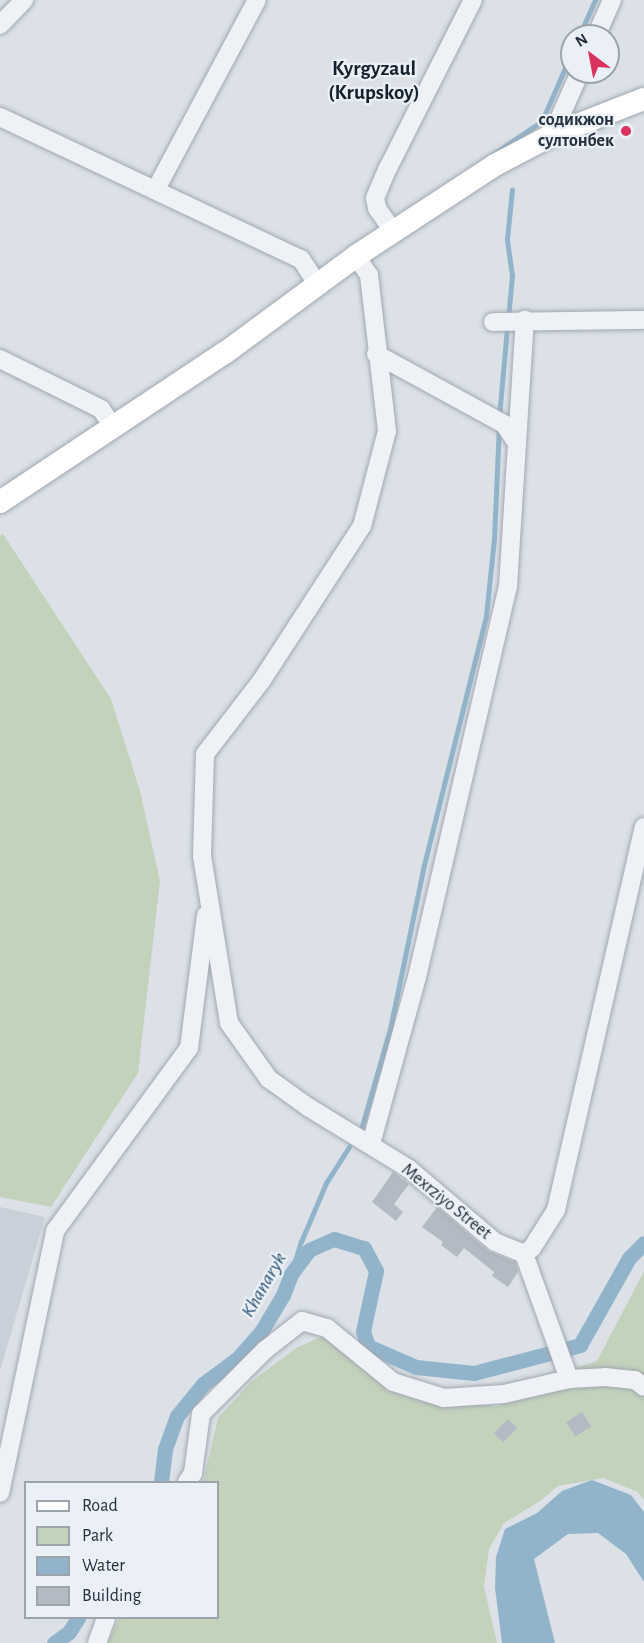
<!DOCTYPE html>
<meta charset="utf-8">
<style>
body{margin:0}
#map{position:relative;width:644px;height:1643px;overflow:hidden;background:#dbe1e7;font-family:"Alegreya Sans",sans-serif}
div>[style]{position:absolute}
.built>*{inset:0;background:#c9d0d9}
.green>*{inset:0;background:#c3d2bb}
.water>*{inset:0;background:#92b4cb}
.stream>*{height:4.5px;margin:-2.25px;padding:0 2.25px;transform-origin:2.25px;border-radius:2.25px;background:#92b4cb}
.canal>*{height:15px;margin:-7.5px;padding:0 7.5px;transform-origin:7.5px;border-radius:7.5px;background:#92b4cb}
.building>*{inset:0;background:#b2bbc4;transform-origin:0 0}
.roads{filter:drop-shadow(0 0 2px #a0a8b1) drop-shadow(0 0 2px #a0a8b1)}
.minor>*{height:18px;margin:-9px;padding:0 9px;transform-origin:9px;border-radius:9px;background:#eef1f5}
.major>*{height:22px;margin:-11px;padding:0 11px;transform-origin:11px;border-radius:11px;background:#fff}
.dots>*{width:16px;height:16px;translate:-50% -50%;box-sizing:border-box;border:3px solid #eaf0f5;border-radius:50%}
span{translate:-50% -50%;white-space:nowrap;text-align:center;line-height:1.15;-webkit-text-stroke:4.5px #eaf0f5;paint-order:stroke}
.poi-label{font-size:18px;color:#24303e;font-weight:700}
.right{translate:-100% -50%;text-align:right}
.street-label{font-size:18px;color:#24303e}
.water-label{font-size:20px;color:#2b5475;font-style:italic}
.quarter-label{font-size:21px;color:#16212e;font-weight:700}
.legend{position:absolute;left:24px;top:1481px;width:195px;height:138px;box-sizing:border-box;background:#eaf0f5;border:2px solid #9ba3ac;margin:0;padding:8px 10px;list-style:none;font-size:18px;color:#24303e}
.legend li{display:flex;align-items:center;gap:12px;height:30px}
.legend b{width:30px;border:2px solid #9ba3ac}
.north{position:absolute;left:560px;top:24px;width:60px;height:60px;box-sizing:border-box;background:#eaf0f5;border:2px solid #9ba3ac;border-radius:50%;rotate:328deg;font-size:16px;font-weight:700;line-height:24px;text-align:center;color:#24303e}
.north::after{content:'';display:block;margin:auto;width:21px;height:27px;background:#d9325e;clip-path:polygon(50% 0,100% 100%,50% 72%,0 100%)}
</style>
<div id="map">
<div class="built">
<div style="clip-path:polygon(0 1207px,45px 1217px,0 1371px)"></div>
</div>
<div class="green">
<div style="clip-path:polygon(3px 534px,111px 699px,140px 791px,160px 881px,138px 1073px,51px 1207px,0 1197px,0 536px)"></div>
<div style="clip-path:polygon(644px 1271px,644px 1500px,638px 1492px,603px 1478px,558px 1486px,540px 1501px,504px 1523px,489px 1549px,484px 1587px,497px 1643px,108px 1643px,119px 1618px,218px 1618px,218px 1482px,203px 1482px,218px 1418px,251px 1382px,296px 1348px,323px 1336px,437px 1402px,498px 1406px,532px 1382px,597px 1361px)"></div>
</div>
<div class="water">
<div style="clip-path:polygon(592px 1480px,631px 1495px,644px 1512px,644px 1582px,626px 1554px,598px 1533px,568px 1534px,534px 1559px,555px 1643px,502px 1643px,495px 1588px,496px 1557px,505px 1529px,537px 1513px,562px 1491px)"></div>
</div>
<div class="stream">
<div style="left:579px;top:36px;width:39px;rotate:-66deg"></div>
<div style="left:492px;top:155px;width:60px;rotate:-34.2deg"></div>
<div style="left:542px;top:121px;width:75px;rotate:-66.5deg"></div>
<div style="left:508px;top:319px;width:43px;rotate:-84.7deg"></div>
<div style="left:512px;top:276px;width:37px;rotate:-98deg"></div>
<div style="left:507px;top:239px;width:49px;rotate:-84.2deg"></div>
<div style="left:499px;top:417px;width:90px;rotate:-84.9deg"></div>
<div style="left:362px;top:1126px;width:101px;rotate:-73.9deg"></div>
<div style="left:390px;top:1029px;width:163px;rotate:-78.3deg"></div>
<div style="left:423px;top:869px;width:261px;rotate:-76deg"></div>
<div style="left:486px;top:616px;width:77px;rotate:-84.1deg"></div>
<div style="left:494px;top:539px;width:113px;rotate:-87.5deg"></div>
<div style="left:291px;top:1274px;width:34px;rotate:-73deg"></div>
<div style="left:301px;top:1242px;width:64px;rotate:-67deg"></div>
<div style="left:326px;top:1183px;width:43px;rotate:-57.4deg"></div>
</div>
<div class="canal">
<div style="left:161px;top:1482px;width:33px;rotate:-83deg"></div>
<div style="left:165px;top:1449px;width:35px;rotate:-70deg"></div>
<div style="left:177px;top:1416px;width:41px;rotate:-50.9deg"></div>
<div style="left:203px;top:1384px;width:44px;rotate:-36.6deg"></div>
<div style="left:238px;top:1358px;width:35px;rotate:-49deg"></div>
<div style="left:261px;top:1332px;width:43px;rotate:-59.3deg"></div>
<div style="left:283px;top:1295px;width:22px;rotate:-69deg"></div>
<div style="left:291px;top:1274px;width:30px;rotate:-53deg"></div>
<div style="left:309px;top:1250px;width:27px;rotate:-24deg"></div>
<div style="left:334px;top:1239px;width:31px;rotate:17deg"></div>
<div style="left:364px;top:1248px;width:26px;rotate:62deg"></div>
<div style="left:376px;top:1271px;width:61px;rotate:102.2deg"></div>
<div style="left:363px;top:1331px;width:16px;rotate:72deg"></div>
<div style="left:368px;top:1346px;width:52px;rotate:23.6deg"></div>
<div style="left:416px;top:1367px;width:58px;rotate:5.9deg"></div>
<div style="left:474px;top:1373px;width:110px;rotate:-14.8deg"></div>
<div style="left:580px;top:1345px;width:100px;rotate:-60.6deg"></div>
<div style="left:629px;top:1258px;width:21px;rotate:-45deg"></div>
<div style="left:54px;top:1643px;width:19px;rotate:-36deg"></div>
<div style="left:69px;top:1632px;width:17px;rotate:-57deg"></div>
</div>
<div class="building">
<div style="clip-path:polygon(393px 1172px,409px 1184px,394px 1204px,403px 1212px,396px 1221px,372px 1202px)"></div>
<div style="clip-path:polygon(437px 1207px,488px 1251px,515px 1262px,518px 1272px,508px 1287px,492px 1276px,494px 1272px,464px 1248px,457px 1257px,441px 1245px,443px 1242px,422px 1227px)"></div>
<div style="left:582px;top:1412px;width:17px;height:19px;rotate:57deg"></div>
<div style="left:508px;top:1419px;width:13px;height:20px;rotate:45deg"></div>
</div>
<div class="roads">
<div class="minor">
<div style="left:0;top:25px;width:35px;rotate:-46deg"></div>
<div style="left:596px;top:36px;width:39px;rotate:-66deg"></div>
<div style="left:0;top:117px;width:333px;rotate:25.3deg"></div>
<div style="left:301px;top:259px;width:30px;rotate:57deg"></div>
<div style="left:552px;top:135px;width:69px;rotate:-66deg"></div>
<div style="left:156px;top:189px;width:214px;rotate:-61.9deg"></div>
<div style="left:393px;top:231px;width:28px;rotate:-125deg"></div>
<div style="left:377px;top:208px;width:10px;rotate:-101deg"></div>
<div style="left:375px;top:198px;width:33px;rotate:-67deg"></div>
<div style="left:388px;top:168px;width:188px;rotate:-63.2deg"></div>
<div style="left:356px;top:256px;width:23px;rotate:56deg"></div>
<div style="left:369px;top:275px;width:157px;rotate:83.4deg"></div>
<div style="left:387px;top:431px;width:98px;rotate:104.7deg"></div>
<div style="left:362px;top:526px;width:184px;rotate:123deg"></div>
<div style="left:262px;top:680px;width:93px;rotate:127.6deg"></div>
<div style="left:205px;top:754px;width:102px;rotate:91.7deg"></div>
<div style="left:202px;top:856px;width:169px;rotate:80.8deg"></div>
<div style="left:229px;top:1023px;width:69px;rotate:54.5deg"></div>
<div style="left:269px;top:1079px;width:48px;rotate:35.7deg"></div>
<div style="left:308px;top:1107px;width:119px;rotate:31.5deg"></div>
<div style="left:409px;top:1169px;width:113px;rotate:40.3deg"></div>
<div style="left:495px;top:1242px;width:31px;rotate:22deg"></div>
<div style="left:493px;top:322px;width:151px;rotate:-0.8deg"></div>
<div style="left:376px;top:354px;width:146px;rotate:28.7deg"></div>
<div style="left:504px;top:424px;width:23px;rotate:56deg"></div>
<div style="left:0;top:359px;width:113px;rotate:26.3deg"></div>
<div style="left:101px;top:409px;width:22px;rotate:56deg"></div>
<div style="left:371px;top:1144px;width:173px;rotate:-74.6deg"></div>
<div style="left:417px;top:977px;width:400px;rotate:-76.9deg"></div>
<div style="left:508px;top:587px;width:268px;rotate:-86.4deg"></div>
<div style="left:524px;top:1254px;width:10px;rotate:-37deg"></div>
<div style="left:532px;top:1248px;width:45px;rotate:-57.7deg"></div>
<div style="left:556px;top:1210px;width:393px;rotate:-77.1deg"></div>
<div style="left:524px;top:1254px;width:133px;rotate:70.2deg"></div>
<div style="left:187px;top:1482px;width:11px;rotate:-56deg"></div>
<div style="left:193px;top:1473px;width:60px;rotate:-82.3deg"></div>
<div style="left:201px;top:1414px;width:91px;rotate:-45deg"></div>
<div style="left:265px;top:1350px;width:47px;rotate:-38.1deg"></div>
<div style="left:302px;top:1321px;width:26px;rotate:16deg"></div>
<div style="left:327px;top:1328px;width:85px;rotate:39.3deg"></div>
<div style="left:393px;top:1382px;width:53px;rotate:17.4deg"></div>
<div style="left:444px;top:1398px;width:60px;rotate:-3.8deg"></div>
<div style="left:504px;top:1394px;width:67px;rotate:-13deg"></div>
<div style="left:569px;top:1379px;width:36px;rotate:-3deg"></div>
<div style="left:605px;top:1377px;width:30px;rotate:6deg"></div>
<div style="left:635px;top:1380px;width:11px;rotate:38deg"></div>
<div style="left:0;top:1493px;width:268px;rotate:-78.1deg"></div>
<div style="left:55px;top:1231px;width:227px;rotate:-53.8deg"></div>
<div style="left:189px;top:1048px;width:134px;rotate:-82.7deg"></div>
<div style="left:97px;top:1643px;width:27px;rotate:-70deg"></div>
</div>
<div class="major">
<div style="left:0;top:502px;width:271px;rotate:-33.6deg"></div>
<div style="left:226px;top:352px;width:162px;rotate:-36.4deg"></div>
<div style="left:356px;top:256px;width:166px;rotate:-33.2deg"></div>
<div style="left:495px;top:165px;width:64px;rotate:-27.8deg"></div>
<div style="left:552px;top:135px;width:99px;rotate:-21.4deg"></div>
</div>
</div>
<div class="dots">
<div style="left:626px;top:131px;background:#d9325e"></div>
</div>
<div class="poi-label">
<span class="right" style="left:614px;top:131px">содикжон<br>султонбек</span>
</div>
<div class="street-label">
<span style="left:446px;top:1202px;rotate:39deg">Mexrziyo Street</span>
</div>
<div class="water-label">
<span style="left:264px;top:1285px;rotate:-60deg">Khanaryk</span>
</div>
<div class="quarter-label">
<span style="left:374px;top:81px">Kyrgyzaul<br>(Krupskoy)</span>
</div>
<ul class="legend">
<li><b style="height:8px;background:#fff"></b>Road</li>
<li><b style="height:16px;background:#c3d2bb"></b>Park</li>
<li><b style="height:16px;background:#92b4cb"></b>Water</li>
<li><b style="height:16px;background:#b2bbc4"></b>Building</li>
</ul>
<div class="north">N</div>
</div>
